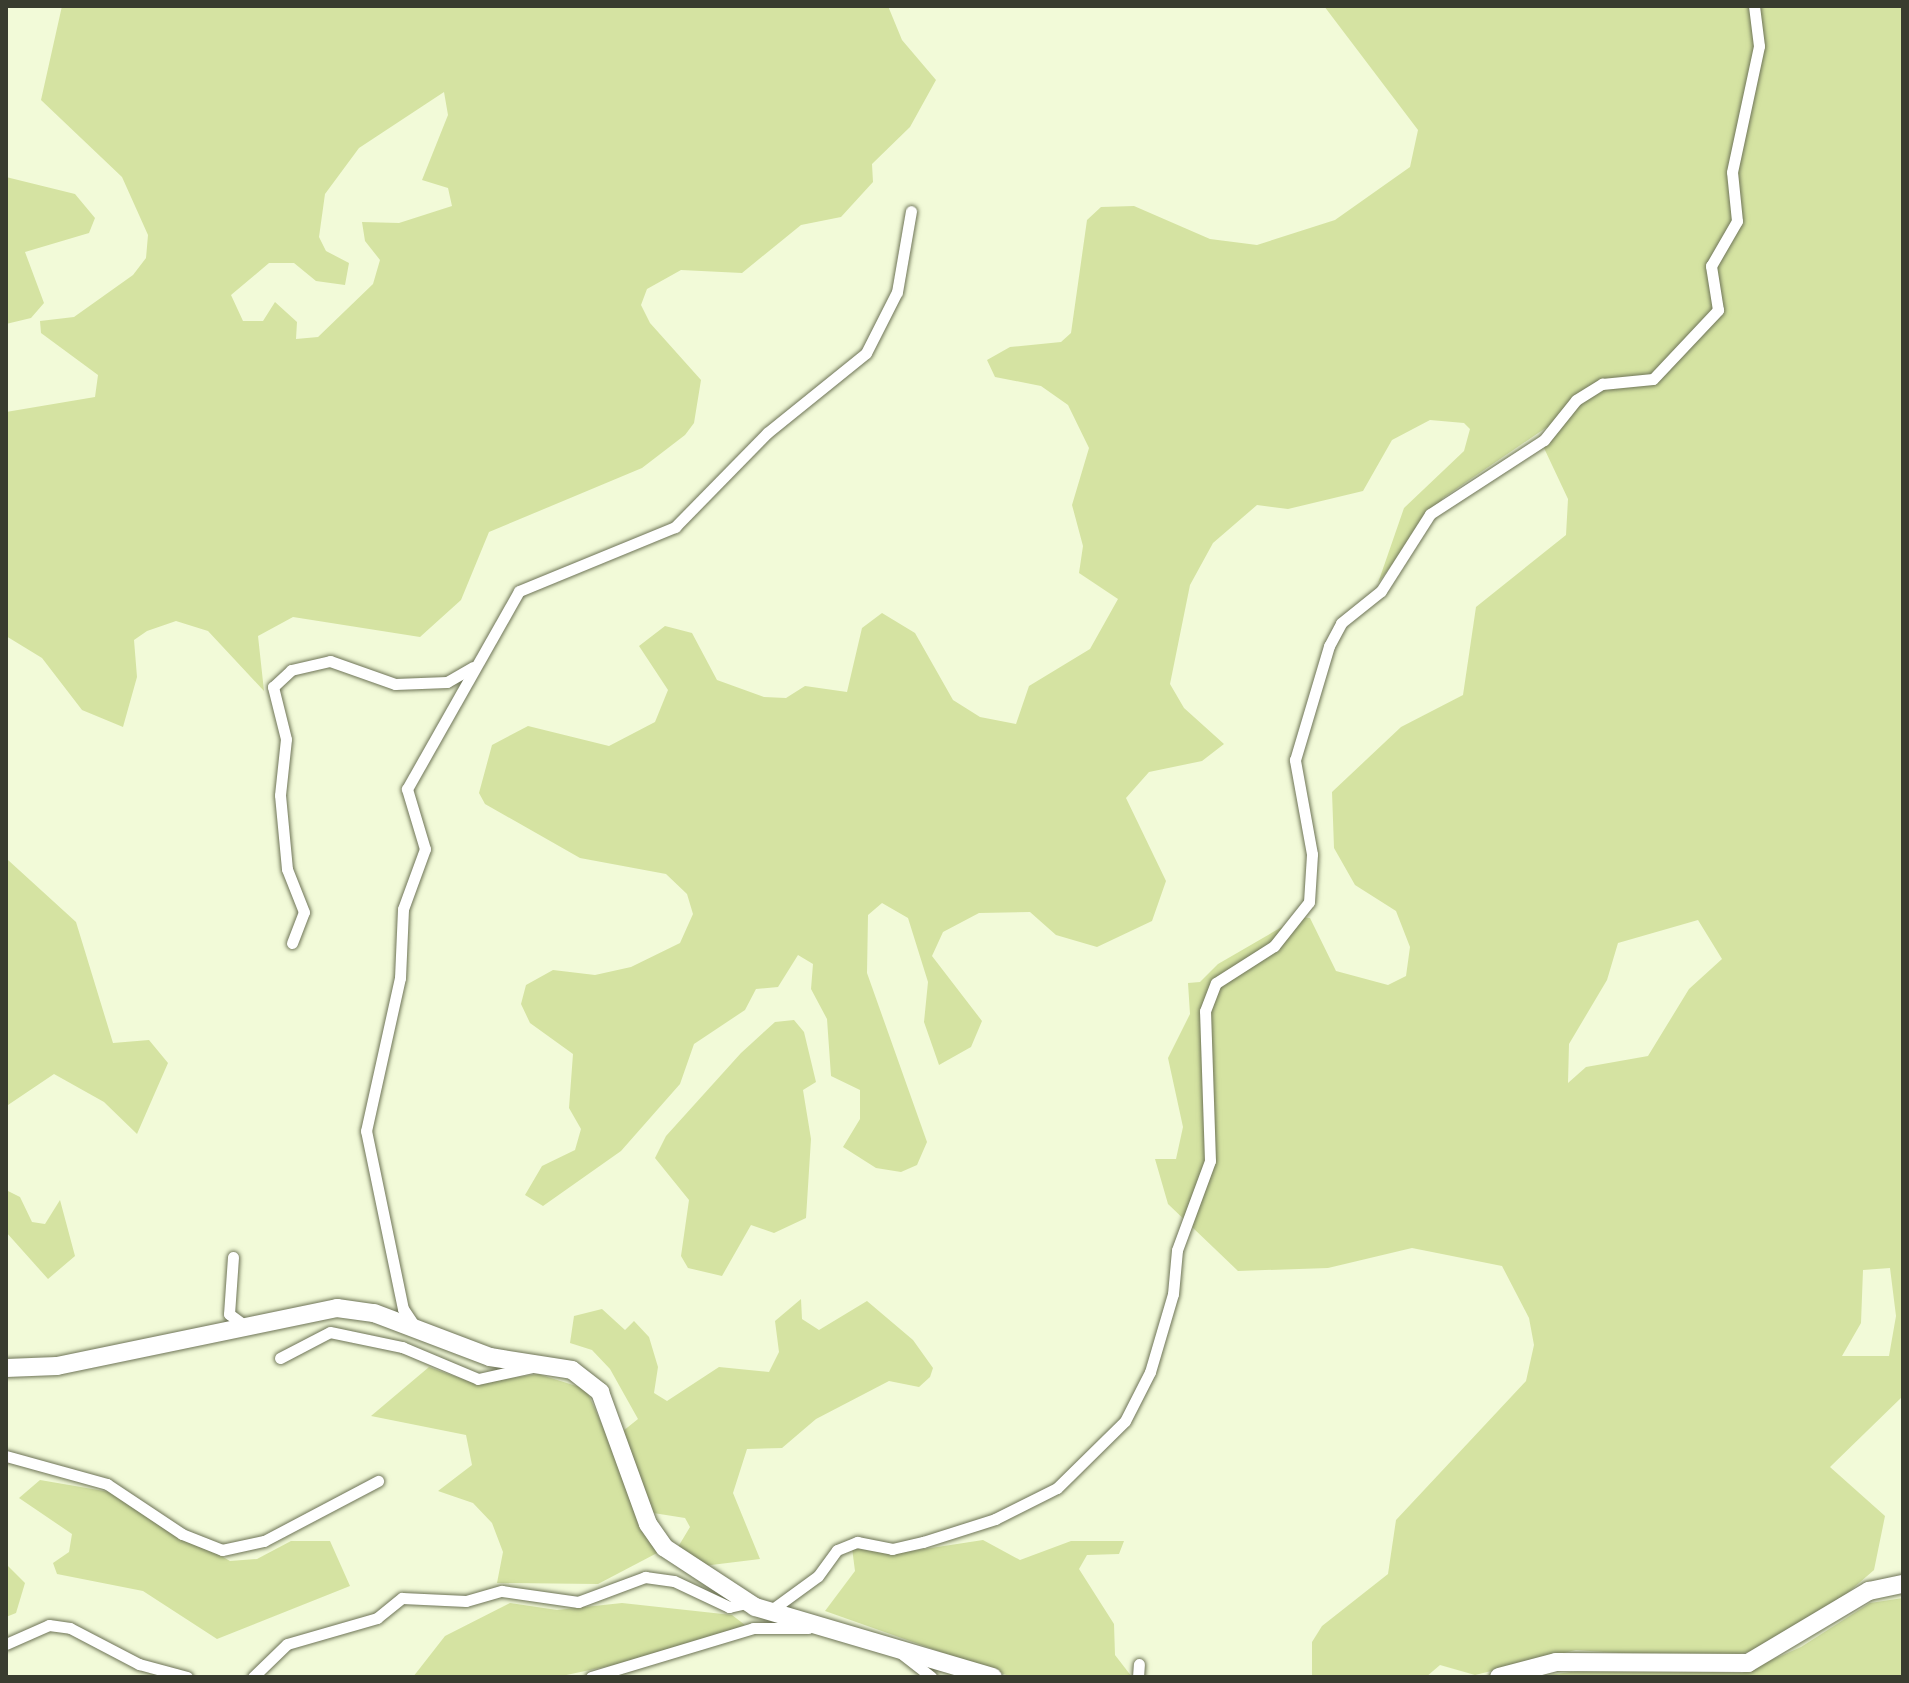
<!DOCTYPE html>
<style>
body{margin:0}
#map{position:relative;width:1909px;height:1683px;overflow:hidden;background:#f2fad8;font-family:"Work Sans",sans-serif}
div>[style]{position:absolute}
.green>*{inset:0;background:#d5e3a2}
.roads{filter:drop-shadow(0 0 2px #6e7457) drop-shadow(0 0 2px #6e7457)}
.street>*{height:11px;margin:-5.5px;padding:0 5.5px;transform-origin:5.5px;border-radius:5.5px;background:#fff}
.primary>*{height:18px;margin:-9px;padding:0 9px;transform-origin:9px;border-radius:9px;background:#fff}
span{translate:-50% -50%;white-space:nowrap;text-align:center;line-height:1.15;-webkit-text-stroke:7px #f2fad8;paint-order:stroke}
.frame{position:absolute;inset:0;border:8px solid #393c2f;pointer-events:none}
</style>
<div id="map">
<div class="green">
<div style="clip-path:polygon(evenodd,62px 6px,888px 6px,902px 40px,936px 80px,910px 127px,872px 164px,873px 182px,841px 217px,801px 225px,742px 273px,681px 270px,647px 289px,641px 305px,650px 323px,701px 380px,694px 423px,685px 435px,642px 468px,489px 532px,461px 600px,420px 637px,293px 617px,258px 636px,264px 691px,208px 631px,176px 621px,147px 631px,134px 640px,137px 677px,123px 727px,82px 710px,42px 658px,6px 636px,6px 412px,95px 397px,98px 375px,41px 333px,40px 321px,74px 317px,133px 275px,146px 258px,148px 235px,122px 177px,41px 100px,62px 6px,444px 92px,448px 115px,422px 180px,448px 188px,452px 206px,399px 223px,362px 222px,365px 241px,380px 260px,373px 284px,318px 337px,296px 339px,297px 322px,275px 302px,263px 321px,243px 321px,231px 295px,269px 263px,294px 263px,316px 281px,345px 285px,349px 263px,326px 251px,319px 237px,325px 194px,359px 148px,444px 92px)"></div>
<div style="clip-path:polygon(evenodd,1324px 6px,1903px 6px,1903px 1396px,1830px 1467px,1885px 1516px,1874px 1570px,1836px 1603px,1758px 1649px,1718px 1660px,1576px 1650px,1475px 1675px,1440px 1665px,1426px 1677px,1312px 1677px,1312px 1642px,1322px 1626px,1388px 1574px,1396px 1520px,1526px 1381px,1534px 1345px,1529px 1318px,1502px 1266px,1412px 1248px,1328px 1268px,1238px 1271px,1168px 1204px,1155px 1159px,1176px 1159px,1183px 1127px,1168px 1058px,1190px 1014px,1188px 983px,1200px 982px,1218px 964px,1299px 917px,1310px 918px,1336px 971px,1388px 985px,1406px 976px,1410px 947px,1396px 911px,1355px 885px,1334px 848px,1332px 792px,1401px 727px,1463px 695px,1476px 607px,1566px 535px,1568px 499px,1544px 448px,1547px 427px,1443px 498px,1378px 583px,1404px 508px,1464px 451px,1470px 429px,1464px 423px,1430px 420px,1392px 440px,1363px 491px,1288px 509px,1257px 505px,1213px 543px,1190px 585px,1170px 684px,1184px 708px,1224px 744px,1202px 761px,1149px 772px,1126px 798px,1166px 881px,1152px 921px,1097px 947px,1056px 935px,1030px 912px,979px 913px,943px 932px,932px 956px,982px 1021px,971px 1047px,939px 1065px,924px 1022px,928px 982px,908px 918px,882px 903px,868px 915px,867px 973px,927px 1142px,917px 1165px,901px 1172px,876px 1168px,843px 1147px,860px 1119px,860px 1090px,831px 1076px,827px 1019px,811px 989px,813px 964px,798px 955px,778px 987px,756px 989px,745px 1010px,694px 1044px,680px 1084px,621px 1151px,543px 1206px,525px 1195px,542px 1166px,575px 1150px,581px 1129px,569px 1108px,573px 1054px,530px 1023px,521px 1004px,526px 985px,553px 970px,595px 975px,631px 967px,680px 943px,693px 914px,687px 894px,666px 874px,580px 858px,485px 804px,479px 793px,492px 745px,528px 726px,609px 746px,655px 722px,668px 690px,639px 646px,665px 626px,692px 633px,717px 680px,764px 697px,786px 698px,805px 686px,847px 692px,862px 628px,882px 613px,915px 633px,953px 700px,980px 717px,1016px 724px,1029px 686px,1090px 649px,1118px 599px,1079px 573px,1083px 546px,1072px 505px,1089px 448px,1068px 405px,1041px 386px,995px 377px,987px 360px,1010px 347px,1061px 342px,1071px 333px,1087px 220px,1101px 207px,1134px 206px,1210px 239px,1257px 245px,1335px 220px,1410px 167px,1418px 130px,1324px 6px,1698px 920px,1722px 959px,1689px 989px,1648px 1056px,1586px 1067px,1568px 1083px,1569px 1044px,1607px 980px,1618px 943px,1698px 920px,1324px 6px,1890px 1268px,1896px 1316px,1889px 1356px,1842px 1356px,1861px 1323px,1863px 1270px,1890px 1268px)"></div>
<div style="clip-path:polygon(6px 177px,75px 194px,95px 218px,89px 233px,25px 252px,44px 303px,31px 318px,6px 324px)"></div>
<div style="clip-path:polygon(8px 860px,76px 922px,113px 1043px,149px 1040px,168px 1063px,137px 1134px,104px 1102px,54px 1074px,8px 1105px,6px 1120px)"></div>
<div style="clip-path:polygon(794px 1020px,804px 1032px,816px 1082px,803px 1090px,811px 1139px,806px 1218px,774px 1233px,751px 1225px,722px 1276px,688px 1268px,681px 1256px,689px 1200px,655px 1158px,666px 1136px,741px 1053px,775px 1022px)"></div>
<div style="clip-path:polygon(6px 1190px,20px 1197px,32px 1222px,45px 1224px,60px 1200px,75px 1256px,48px 1279px,6px 1232px)"></div>
<div style="clip-path:polygon(801px 1299px,802px 1319px,819px 1330px,867px 1301px,913px 1340px,933px 1368px,930px 1377px,919px 1387px,889px 1381px,816px 1419px,782px 1448px,747px 1449px,733px 1493px,760px 1559px,703px 1566px,678px 1547px,690px 1527px,685px 1518px,647px 1512px,623px 1431px,638px 1419px,610px 1369px,592px 1350px,570px 1343px,574px 1316px,602px 1309px,625px 1330px,634px 1321px,649px 1337px,658px 1367px,654px 1393px,667px 1401px,719px 1367px,769px 1372px,779px 1352px,775px 1321px)"></div>
<div style="clip-path:polygon(429px 1367px,476px 1384px,538px 1374px,586px 1389px,659px 1552px,598px 1584px,497px 1583px,503px 1552px,492px 1523px,473px 1503px,438px 1491px,472px 1465px,466px 1435px,371px 1416px)"></div>
<div style="clip-path:polygon(40px 1480px,110px 1492px,230px 1561px,257px 1559px,291px 1541px,330px 1541px,350px 1586px,217px 1639px,143px 1591px,57px 1574px,53px 1563px,69px 1552px,72px 1534px,19px 1498px)"></div>
<div style="clip-path:polygon(983px 1540px,1020px 1560px,1071px 1541px,1124px 1541px,1119px 1554px,1087px 1555px,1079px 1569px,1114px 1624px,1115px 1655px,1132px 1677px,1012px 1677px,825px 1611px,855px 1571px,852px 1548px,892px 1554px)"></div>
<div style="clip-path:polygon(6px 1564px,25px 1583px,16px 1613px,6px 1617px)"></div>
<div style="clip-path:polygon(1903px 1598px,1903px 1677px,1534px 1677px,1600px 1668px,1742px 1673px,1801px 1647px,1870px 1603px)"></div>
<div style="clip-path:polygon(510px 1603px,557px 1610px,622px 1603px,732px 1615px,745px 1625px,665px 1654px,557px 1677px,413px 1677px,445px 1636px)"></div>
</div>
<div class="roads">
<div class="street">
<div style="left:292px;top:943px;width:33px;rotate:-69deg"></div>
<div style="left:304px;top:912px;width:46px;rotate:-111.6deg"></div>
<div style="left:287px;top:869px;width:74px;rotate:-95.4deg"></div>
<div style="left:280px;top:795px;width:56px;rotate:-83.9deg"></div>
<div style="left:286px;top:739px;width:54px;rotate:-104deg"></div>
<div style="left:273px;top:687px;width:25px;rotate:-43deg"></div>
<div style="left:291px;top:670px;width:40px;rotate:-13deg"></div>
<div style="left:330px;top:661px;width:69px;rotate:19.5deg"></div>
<div style="left:395px;top:684px;width:52px;rotate:-2.2deg"></div>
<div style="left:447px;top:682px;width:30px;rotate:-30deg"></div>
<div style="left:233px;top:1257px;width:57px;rotate:94deg"></div>
<div style="left:229px;top:1314px;width:19px;rotate:36deg"></div>
<div style="left:416px;top:1328px;width:23px;rotate:-124deg"></div>
<div style="left:403px;top:1309px;width:182px;rotate:-101.7deg"></div>
<div style="left:366px;top:1131px;width:157px;rotate:-77.5deg"></div>
<div style="left:400px;top:978px;width:69px;rotate:-87.5deg"></div>
<div style="left:403px;top:909px;width:64px;rotate:-69.9deg"></div>
<div style="left:425px;top:849px;width:63px;rotate:-106.7deg"></div>
<div style="left:407px;top:789px;width:227px;rotate:-60.5deg"></div>
<div style="left:519px;top:591px;width:169px;rotate:-22.3deg"></div>
<div style="left:675px;top:527px;width:132px;rotate:-45.6deg"></div>
<div style="left:767px;top:433px;width:127px;rotate:-38.9deg"></div>
<div style="left:866px;top:353px;width:68px;rotate:-63.1deg"></div>
<div style="left:897px;top:292px;width:82px;rotate:-80.2deg"></div>
<div style="left:280px;top:1358px;width:56px;rotate:-27.5deg"></div>
<div style="left:330px;top:1332px;width:74px;rotate:11.8deg"></div>
<div style="left:402px;top:1347px;width:82px;rotate:22.8deg"></div>
<div style="left:478px;top:1379px;width:60px;rotate:-12.4deg"></div>
<div style="left:6px;top:1456px;width:105px;rotate:15.5deg"></div>
<div style="left:107px;top:1484px;width:90px;rotate:33.7deg"></div>
<div style="left:182px;top:1534px;width:43px;rotate:21.8deg"></div>
<div style="left:222px;top:1550px;width:43px;rotate:-12.1deg"></div>
<div style="left:264px;top:1541px;width:129px;rotate:-27.8deg"></div>
<div style="left:770px;top:1611px;width:59px;rotate:-36.1deg"></div>
<div style="left:818px;top:1576px;width:32px;rotate:-54deg"></div>
<div style="left:837px;top:1550px;width:22px;rotate:-22deg"></div>
<div style="left:857px;top:1542px;width:36px;rotate:11deg"></div>
<div style="left:892px;top:1549px;width:32px;rotate:-13deg"></div>
<div style="left:923px;top:1542px;width:76px;rotate:-17.7deg"></div>
<div style="left:995px;top:1519px;width:69px;rotate:-26.6deg"></div>
<div style="left:1057px;top:1488px;width:95px;rotate:-44.6deg"></div>
<div style="left:1125px;top:1421px;width:55px;rotate:-63deg"></div>
<div style="left:1150px;top:1372px;width:81px;rotate:-73.6deg"></div>
<div style="left:1173px;top:1294px;width:44px;rotate:-84.8deg"></div>
<div style="left:1177px;top:1250px;width:95px;rotate:-69.7deg"></div>
<div style="left:1210px;top:1161px;width:150px;rotate:-91.9deg"></div>
<div style="left:1205px;top:1011px;width:30px;rotate:-69deg"></div>
<div style="left:1216px;top:983px;width:69px;rotate:-32.5deg"></div>
<div style="left:1274px;top:946px;width:56px;rotate:-51.5deg"></div>
<div style="left:1309px;top:902px;width:48px;rotate:-86.4deg"></div>
<div style="left:1312px;top:854px;width:96px;rotate:-100.3deg"></div>
<div style="left:1295px;top:760px;width:119px;rotate:-73.4deg"></div>
<div style="left:1329px;top:646px;width:26px;rotate:-62deg"></div>
<div style="left:1341px;top:623px;width:51px;rotate:-38.7deg"></div>
<div style="left:1381px;top:591px;width:91px;rotate:-57.5deg"></div>
<div style="left:1430px;top:514px;width:136px;rotate:-33deg"></div>
<div style="left:1544px;top:440px;width:51px;rotate:-51.3deg"></div>
<div style="left:1576px;top:400px;width:31px;rotate:-32deg"></div>
<div style="left:1602px;top:384px;width:51px;rotate:-5.6deg"></div>
<div style="left:1653px;top:379px;width:95px;rotate:-46.7deg"></div>
<div style="left:1718px;top:310px;width:45px;rotate:-99deg"></div>
<div style="left:1711px;top:266px;width:52px;rotate:-60deg"></div>
<div style="left:1737px;top:221px;width:49px;rotate:-95.8deg"></div>
<div style="left:1732px;top:172px;width:129px;rotate:-77.9deg"></div>
<div style="left:1759px;top:46px;width:40px;rotate:-97.1deg"></div>
<div style="left:6px;top:1644px;width:47px;rotate:-23.8deg"></div>
<div style="left:49px;top:1625px;width:21px;rotate:8deg"></div>
<div style="left:70px;top:1628px;width:78px;rotate:27.6deg"></div>
<div style="left:139px;top:1664px;width:50px;rotate:15.2deg"></div>
<div style="left:902px;top:1654px;width:37px;rotate:38deg"></div>
<div style="left:253px;top:1677px;width:47px;rotate:-44.1deg"></div>
<div style="left:287px;top:1644px;width:94px;rotate:-16.1deg"></div>
<div style="left:377px;top:1618px;width:32px;rotate:-39deg"></div>
<div style="left:402px;top:1598px;width:64px;rotate:2.7deg"></div>
<div style="left:466px;top:1601px;width:37px;rotate:-16deg"></div>
<div style="left:502px;top:1591px;width:77px;rotate:8.2deg"></div>
<div style="left:578px;top:1602px;width:72px;rotate:-20.5deg"></div>
<div style="left:645px;top:1577px;width:29px;rotate:8deg"></div>
<div style="left:674px;top:1581px;width:61px;rotate:25.3deg"></div>
<div style="left:729px;top:1607px;width:17px;rotate:-13deg"></div>
<div style="left:591px;top:1677px;width:169px;rotate:-16.8deg"></div>
<div style="left:753px;top:1628px;width:55px"></div>
<div style="left:1138px;top:1677px;width:13px;rotate:-86deg"></div>
</div>
<div class="primary">
<div style="left:6px;top:1368px;width:51px;rotate:-2.2deg"></div>
<div style="left:57px;top:1366px;width:286px;rotate:-11.7deg"></div>
<div style="left:337px;top:1308px;width:37px;rotate:8deg"></div>
<div style="left:374px;top:1313px;width:124px;rotate:20.8deg"></div>
<div style="left:490px;top:1357px;width:83px;rotate:9deg"></div>
<div style="left:572px;top:1370px;width:36px;rotate:38deg"></div>
<div style="left:600px;top:1392px;width:140px;rotate:70deg"></div>
<div style="left:648px;top:1524px;width:29px;rotate:55deg"></div>
<div style="left:665px;top:1548px;width:108px;rotate:33.2deg"></div>
<div style="left:755px;top:1607px;width:248px;rotate:16.4deg"></div>
<div style="left:1499px;top:1677px;width:59px;rotate:-14.7deg"></div>
<div style="left:1556px;top:1662px;width:192px;rotate:0.3deg"></div>
<div style="left:1748px;top:1663px;width:141px;rotate:-30.8deg"></div>
<div style="left:1869px;top:1591px;width:35px;rotate:-12deg"></div>
</div>
</div>
<div class="frame"></div>
</div>
